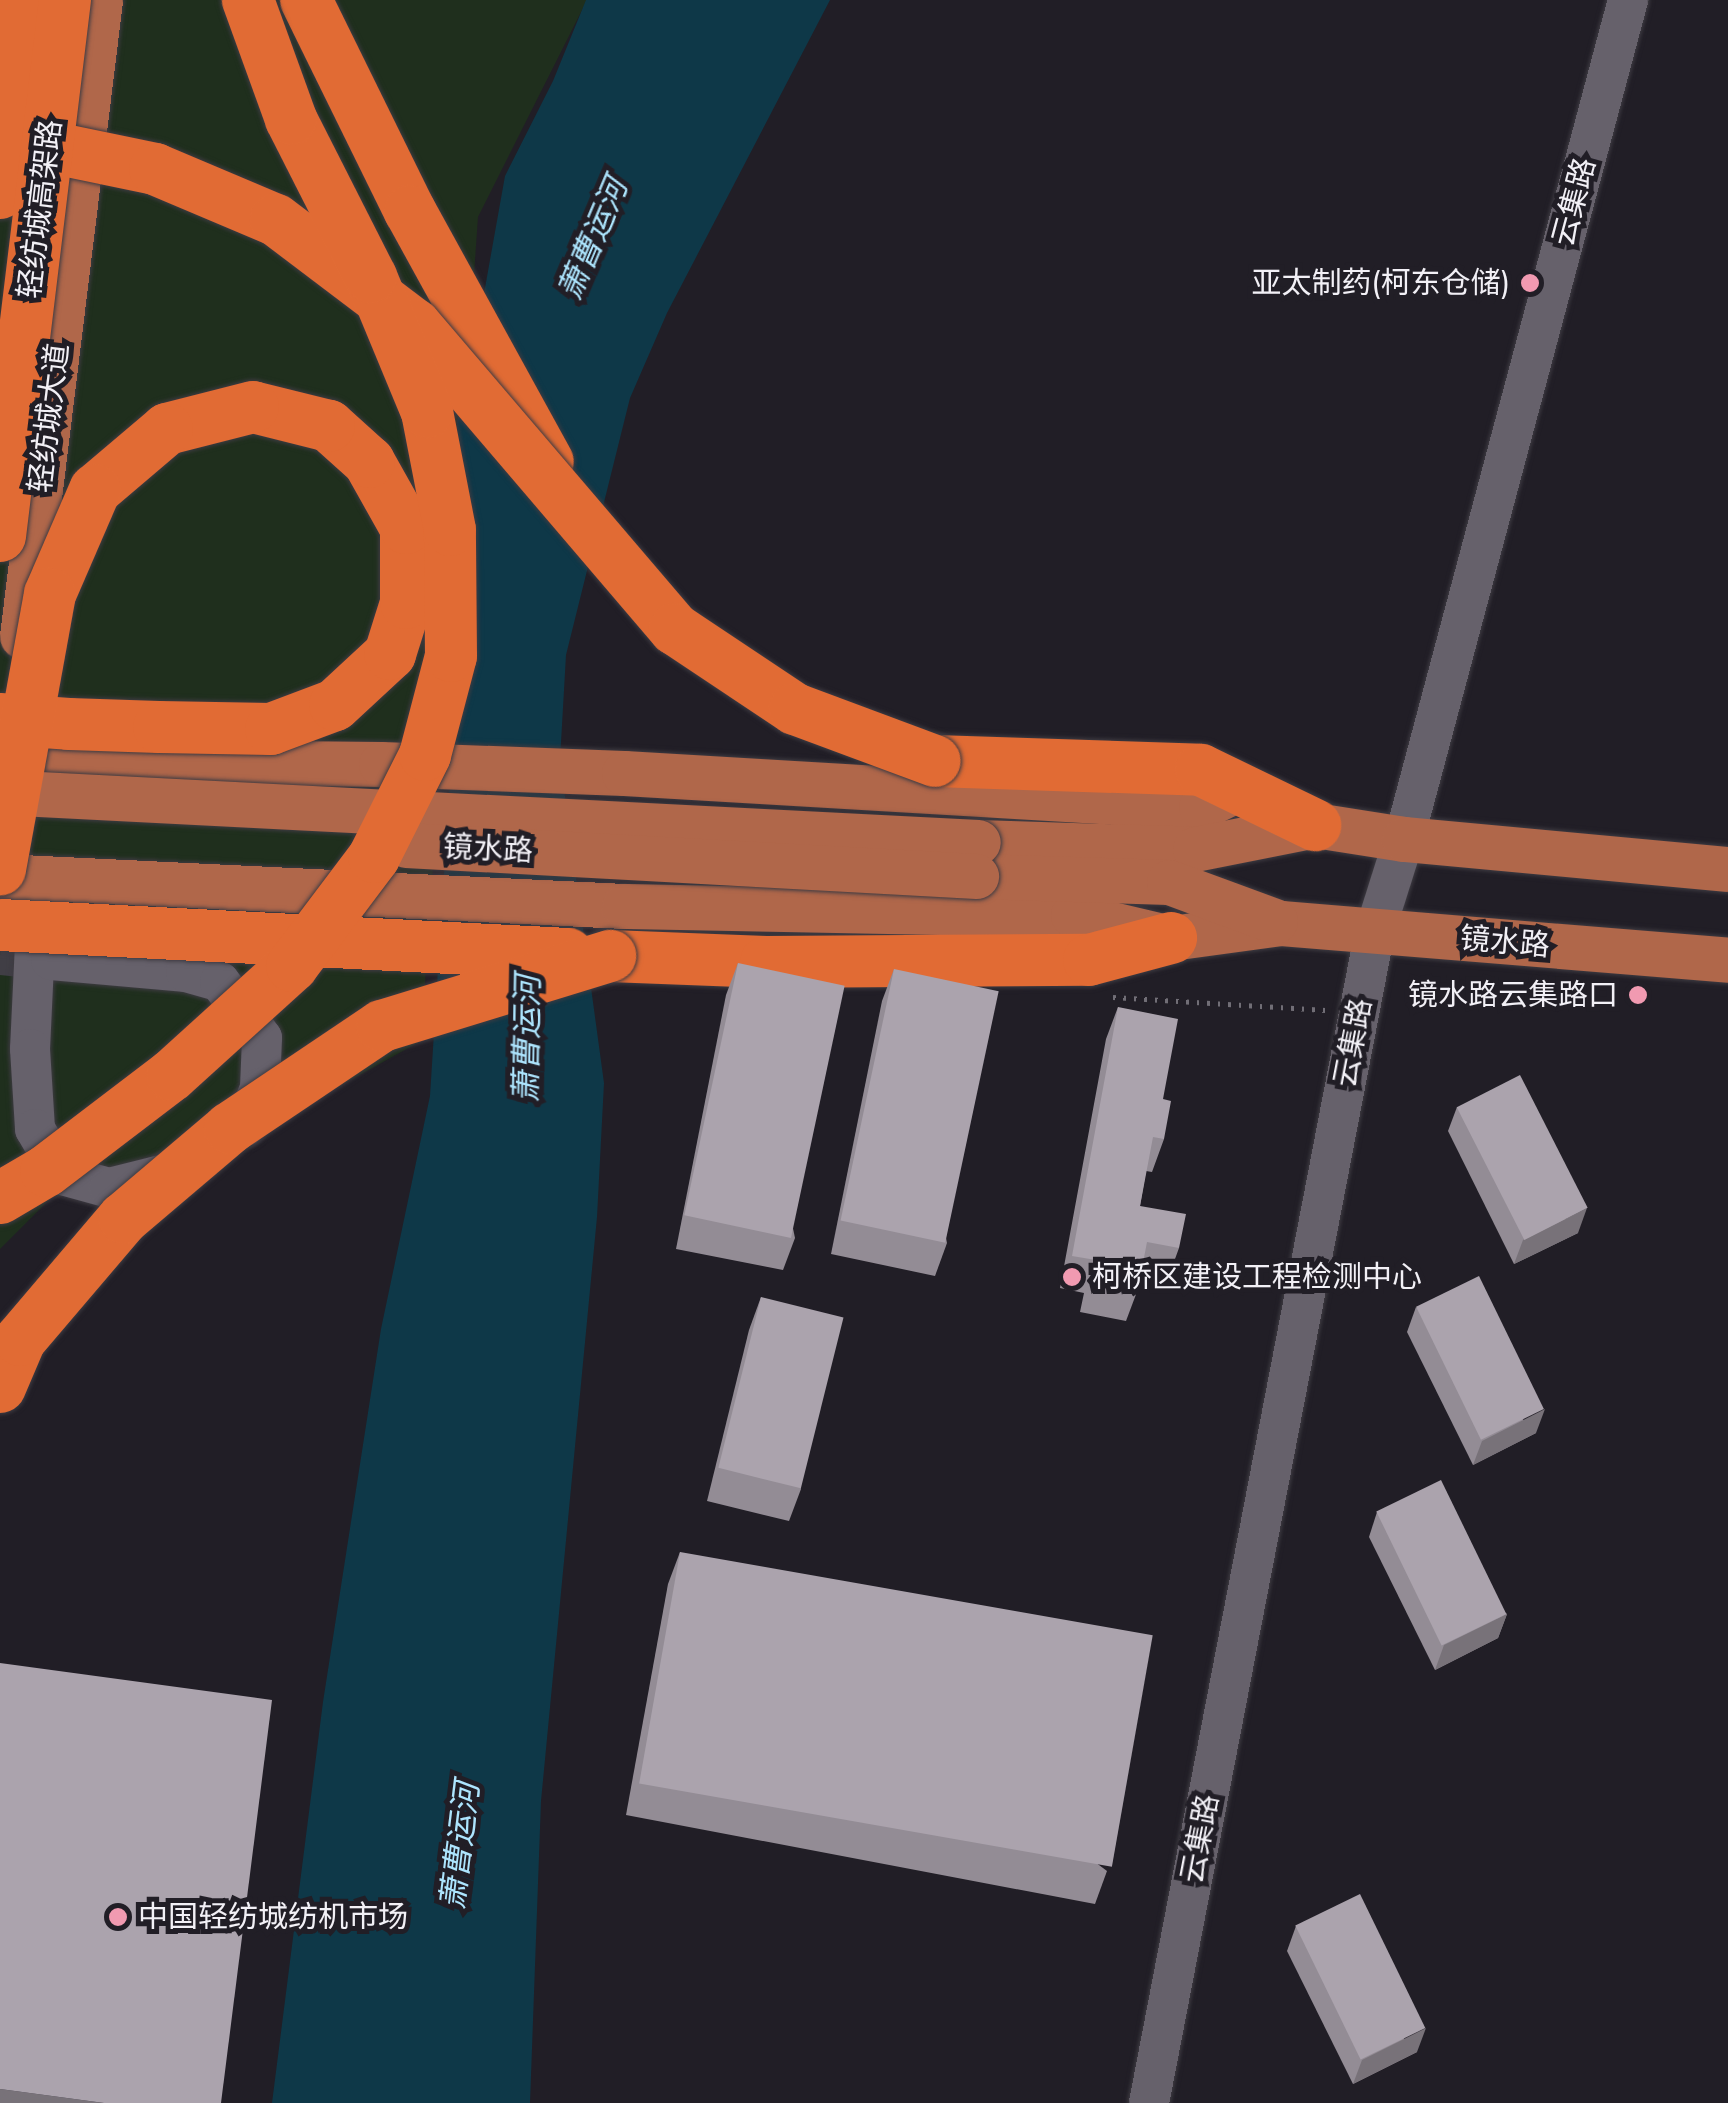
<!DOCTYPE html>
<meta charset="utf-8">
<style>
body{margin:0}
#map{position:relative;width:1728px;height:2103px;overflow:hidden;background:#211e26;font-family:Jost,"Noto Sans SC",sans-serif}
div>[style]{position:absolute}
.green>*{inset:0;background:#1f2f1d}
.water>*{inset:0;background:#0e3848}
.secondary-tunnel>*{height:40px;margin-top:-20px;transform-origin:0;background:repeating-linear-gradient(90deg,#403e45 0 40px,transparent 0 60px)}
.path>*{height:5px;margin-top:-2.5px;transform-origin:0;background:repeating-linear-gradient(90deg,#716e76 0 2.5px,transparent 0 10.5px)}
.roads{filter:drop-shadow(0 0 2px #3e3b42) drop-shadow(0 0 2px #3e3b42)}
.secondary>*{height:40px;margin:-20px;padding:0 20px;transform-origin:20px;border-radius:20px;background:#66616b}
.primary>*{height:45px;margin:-22.5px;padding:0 22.5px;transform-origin:22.5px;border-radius:22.5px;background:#b0674a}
.highway>*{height:52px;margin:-26px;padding:0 26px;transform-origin:26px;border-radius:26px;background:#e16b34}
.bridges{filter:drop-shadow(0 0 2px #3e3b42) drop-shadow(0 0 2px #3e3b42)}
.primary-bridge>*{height:45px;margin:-22.5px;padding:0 22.5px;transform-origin:22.5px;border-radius:22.5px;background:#b0674a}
.highway-bridge>*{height:52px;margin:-26px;padding:0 26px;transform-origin:26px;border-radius:26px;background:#e16b34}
.wall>*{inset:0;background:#938c95}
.shaded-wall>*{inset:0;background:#787279}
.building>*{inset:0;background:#aba3ad;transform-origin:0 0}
.dots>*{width:28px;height:28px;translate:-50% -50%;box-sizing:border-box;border:5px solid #211e26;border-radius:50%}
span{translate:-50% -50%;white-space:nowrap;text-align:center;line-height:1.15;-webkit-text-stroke:10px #211e26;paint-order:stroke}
.street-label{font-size:30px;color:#f2f0f6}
.poi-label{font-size:30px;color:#f2f0f6}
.right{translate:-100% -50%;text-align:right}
.left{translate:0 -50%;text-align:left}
.water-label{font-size:32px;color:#ade5fe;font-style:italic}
</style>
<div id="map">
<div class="green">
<div style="clip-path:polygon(0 0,587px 0,478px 217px,421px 1041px,309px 1103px,170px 1194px,53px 1196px,0 1249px)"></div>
</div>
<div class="water">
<div style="clip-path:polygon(586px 0,830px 0,667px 313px,630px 398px,566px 655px,560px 760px,604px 1083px,597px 1217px,541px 1801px,530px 2103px,272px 2103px,323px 1702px,381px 1329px,430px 1096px,459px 637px,457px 420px,465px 400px,505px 176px,553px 81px)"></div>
</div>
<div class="secondary-tunnel">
<div style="left:0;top:955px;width:51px;rotate:5.6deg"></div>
</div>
<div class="path">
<div style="left:1113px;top:997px;width:213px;rotate:3.5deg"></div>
</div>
<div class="roads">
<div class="secondary">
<div style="left:37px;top:901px;width:148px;rotate:92.7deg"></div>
<div style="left:30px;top:1049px;width:80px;rotate:86.4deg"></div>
<div style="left:35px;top:1129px;width:53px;rotate:59.6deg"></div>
<div style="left:62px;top:1175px;width:49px;rotate:15.5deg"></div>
<div style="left:109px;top:1188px;width:66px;rotate:-14deg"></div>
<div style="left:51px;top:960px;width:136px;rotate:5.1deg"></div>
<div style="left:186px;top:972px;width:35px;rotate:16deg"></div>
<div style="left:220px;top:982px;width:70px;rotate:53.1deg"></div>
<div style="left:262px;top:1038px;width:50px;rotate:92.3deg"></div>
<div style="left:260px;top:1088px;width:41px;rotate:111.5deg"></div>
<div style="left:1149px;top:2103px;width:1194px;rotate:-79.09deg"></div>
<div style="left:1375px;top:931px;width:96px;rotate:-72.5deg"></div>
<div style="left:1404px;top:839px;width:868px;rotate:-75.05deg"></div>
</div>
<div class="primary">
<div style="left:22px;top:636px;width:641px;rotate:-83.01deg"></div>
<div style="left:0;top:760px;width:381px;rotate:0.6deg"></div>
<div style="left:381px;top:764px;width:243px;rotate:2.1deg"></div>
<div style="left:624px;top:773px;width:578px;rotate:3.37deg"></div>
<div style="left:1201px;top:807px;width:46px;rotate:-26deg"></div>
<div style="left:978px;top:842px;width:217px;rotate:1.8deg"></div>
<div style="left:1195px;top:849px;width:122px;rotate:-11.3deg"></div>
<div style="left:1315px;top:825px;width:90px;rotate:8.9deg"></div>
<div style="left:1404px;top:839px;width:325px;rotate:5.3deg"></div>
<div style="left:0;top:876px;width:625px;rotate:2.75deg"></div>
<div style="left:624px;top:906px;width:449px;rotate:1.1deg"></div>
<div style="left:1073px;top:915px;width:101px;rotate:13.2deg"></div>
<div style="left:1171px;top:938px;width:111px;rotate:-7.8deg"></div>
<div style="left:1281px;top:923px;width:449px;rotate:4.7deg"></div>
<div style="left:976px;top:876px;width:193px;rotate:1.8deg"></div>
<div style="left:1169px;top:882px;width:113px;rotate:20.2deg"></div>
</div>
<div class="highway">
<div style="left:306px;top:0;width:235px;rotate:63.8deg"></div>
<div style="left:410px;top:211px;width:286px;rotate:61.2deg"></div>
<div style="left:935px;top:761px;width:266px;rotate:1.9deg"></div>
<div style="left:1201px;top:770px;width:127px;rotate:25.8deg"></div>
<div style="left:610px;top:956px;width:156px;rotate:2.2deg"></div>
<div style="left:766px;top:962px;width:323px;rotate:-0.4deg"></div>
<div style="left:1089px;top:960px;width:85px;rotate:-15deg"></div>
</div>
</div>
<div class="bridges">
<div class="primary-bridge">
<div style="left:0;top:792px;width:979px;rotate:2.93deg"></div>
<div style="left:406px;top:845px;width:571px;rotate:3.11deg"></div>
</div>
<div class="highway-bridge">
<div style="left:0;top:144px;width:30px;rotate:-2deg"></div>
<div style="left:30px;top:143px;width:128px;rotate:11.7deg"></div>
<div style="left:155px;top:169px;width:131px;rotate:22.9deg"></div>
<div style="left:276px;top:220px;width:174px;rotate:37.1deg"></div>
<div style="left:415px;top:325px;width:400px;rotate:49.5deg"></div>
<div style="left:675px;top:629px;width:144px;rotate:33.7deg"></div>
<div style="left:795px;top:709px;width:149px;rotate:20.4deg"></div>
<div style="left:0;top:193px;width:194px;rotate:-83.5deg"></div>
<div style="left:0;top:536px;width:540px;rotate:-83.09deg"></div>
<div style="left:0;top:719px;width:69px;rotate:4.1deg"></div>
<div style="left:69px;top:724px;width:90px;rotate:1.9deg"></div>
<div style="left:159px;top:727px;width:112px;rotate:1deg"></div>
<div style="left:271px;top:729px;width:68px;rotate:-20.6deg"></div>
<div style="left:335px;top:705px;width:75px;rotate:-42.8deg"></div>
<div style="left:390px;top:654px;width:53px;rotate:-72.6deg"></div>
<div style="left:406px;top:603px;width:75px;rotate:-90deg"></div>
<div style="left:406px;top:528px;width:76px;rotate:-119.3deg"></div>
<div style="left:369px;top:462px;width:54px;rotate:-138deg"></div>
<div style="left:329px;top:426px;width:78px;rotate:-166deg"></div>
<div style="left:253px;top:407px;width:89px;rotate:165.7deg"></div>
<div style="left:167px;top:429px;width:94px;rotate:139.7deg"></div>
<div style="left:95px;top:490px;width:113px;rotate:113.4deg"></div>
<div style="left:50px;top:594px;width:280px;rotate:100.3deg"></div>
<div style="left:0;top:925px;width:569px;rotate:2.92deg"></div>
<div style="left:0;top:1198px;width:53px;rotate:-30.4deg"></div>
<div style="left:46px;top:1171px;width:158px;rotate:-37.3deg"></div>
<div style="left:172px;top:1075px;width:162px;rotate:-42.2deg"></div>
<div style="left:292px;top:966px;width:136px;rotate:-53deg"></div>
<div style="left:374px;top:857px;width:114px;rotate:-63.4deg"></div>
<div style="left:425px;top:755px;width:102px;rotate:-75.3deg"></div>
<div style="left:451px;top:656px;width:126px;rotate:-90.5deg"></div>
<div style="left:450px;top:530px;width:120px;rotate:-101deg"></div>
<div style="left:427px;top:412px;width:146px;rotate:-112.5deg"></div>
<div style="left:371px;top:277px;width:177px;rotate:-116.9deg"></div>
<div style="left:291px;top:119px;width:127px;rotate:-109.9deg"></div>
<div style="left:0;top:1387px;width:51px;rotate:-66.9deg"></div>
<div style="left:20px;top:1340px;width:160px;rotate:-49.6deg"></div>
<div style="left:124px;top:1218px;width:139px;rotate:-40.3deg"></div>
<div style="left:230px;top:1128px;width:183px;rotate:-33.9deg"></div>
<div style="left:382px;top:1026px;width:239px;rotate:-17.1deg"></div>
</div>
</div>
<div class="wall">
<div style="clip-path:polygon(738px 963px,795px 1238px,783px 1270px,676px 1249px,726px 995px)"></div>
<div style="clip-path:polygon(894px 969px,947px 1243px,935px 1276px,831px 1254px,882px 1001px)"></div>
<div style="clip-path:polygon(1118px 1007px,1163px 1099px,1164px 1139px,1152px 1172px,1146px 1171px,1140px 1206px,1179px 1248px,1167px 1281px,1140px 1276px,1138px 1289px,1126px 1321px,1080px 1312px,1084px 1293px,1060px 1288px,1106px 1039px)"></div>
<div style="clip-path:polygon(1457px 1107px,1578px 1233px,1514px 1264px,1448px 1131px)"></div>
<div style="clip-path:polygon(761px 1297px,801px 1489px,789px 1521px,707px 1501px,749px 1330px)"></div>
<div style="clip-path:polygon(1416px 1307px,1536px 1433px,1473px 1465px,1407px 1332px)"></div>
<div style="clip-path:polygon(1377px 1512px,1507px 1614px,1498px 1638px,1435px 1670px,1369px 1537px)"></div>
<div style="clip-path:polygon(680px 1552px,1107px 1871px,1095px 1904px,626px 1815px,668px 1584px)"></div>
<div style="clip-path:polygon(1296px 1926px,1417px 2052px,1353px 2084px,1287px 1951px)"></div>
</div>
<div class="shaded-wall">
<div style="clip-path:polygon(1587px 1208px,1578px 1233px,1514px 1264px,1523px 1240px)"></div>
<div style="clip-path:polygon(1545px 1409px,1536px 1433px,1473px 1465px,1482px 1441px)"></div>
<div style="clip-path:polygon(1507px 1614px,1498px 1638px,1435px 1670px,1444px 1645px)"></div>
<div style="clip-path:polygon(1426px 2028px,1417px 2052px,1353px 2084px,1362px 2060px)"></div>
<div style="clip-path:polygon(0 2089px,104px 2103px,0 2103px)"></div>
</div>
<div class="building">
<div style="left:738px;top:963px;width:109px;height:258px;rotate:12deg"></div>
<div style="left:894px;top:969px;width:107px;height:257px;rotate:12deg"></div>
<div style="clip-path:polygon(1118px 1007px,1178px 1019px,1163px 1099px,1171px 1101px,1164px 1139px,1153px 1137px,1140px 1206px,1186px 1214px,1179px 1248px,1147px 1242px,1138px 1289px,1092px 1280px,1096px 1260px,1072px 1256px)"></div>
<div style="left:1520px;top:1075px;width:149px;height:71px;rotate:63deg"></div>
<div style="left:1479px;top:1276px;width:148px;height:70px;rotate:64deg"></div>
<div style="left:761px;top:1297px;width:85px;height:176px;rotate:14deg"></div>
<div style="left:1441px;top:1480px;width:149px;height:72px;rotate:64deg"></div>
<div style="left:680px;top:1552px;width:480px;height:235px;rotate:10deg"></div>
<div style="clip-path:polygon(0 1663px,272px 1700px,221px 2103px,104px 2103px,0 2089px)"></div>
<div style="left:1360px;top:1894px;width:149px;height:72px;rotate:64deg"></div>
</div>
<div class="dots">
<div style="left:1530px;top:283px;background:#f19ab1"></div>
<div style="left:1638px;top:995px;background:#f19ab1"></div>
<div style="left:1072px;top:1277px;background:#f19ab1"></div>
<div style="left:118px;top:1917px;background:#f19ab1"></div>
</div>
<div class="street-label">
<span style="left:1574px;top:202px;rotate:-75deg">云集路</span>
<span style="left:40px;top:209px;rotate:-83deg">轻纺城高架路</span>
<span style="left:49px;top:418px;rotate:-83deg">轻纺城大道</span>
<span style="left:488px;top:849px;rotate:3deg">镜水路</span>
<span style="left:1505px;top:942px;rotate:5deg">镜水路</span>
<span style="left:1353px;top:1043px;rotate:-79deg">云集路</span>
<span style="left:1200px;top:1839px;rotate:-79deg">云集路</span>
</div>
<div class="poi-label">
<span class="right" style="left:1510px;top:283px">亚太制药(柯东仓储)</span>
<span class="right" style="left:1618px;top:995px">镜水路云集路口</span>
<span class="left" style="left:1092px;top:1277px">柯桥区建设工程检测中心</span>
<span class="left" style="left:138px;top:1917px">中国轻纺城纺机市场</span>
</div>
<div class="water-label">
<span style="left:593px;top:239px;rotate:-67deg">萧曹运河</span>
<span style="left:527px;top:1039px;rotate:-89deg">萧曹运河</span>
<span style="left:460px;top:1846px;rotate:-83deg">萧曹运河</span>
</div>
</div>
